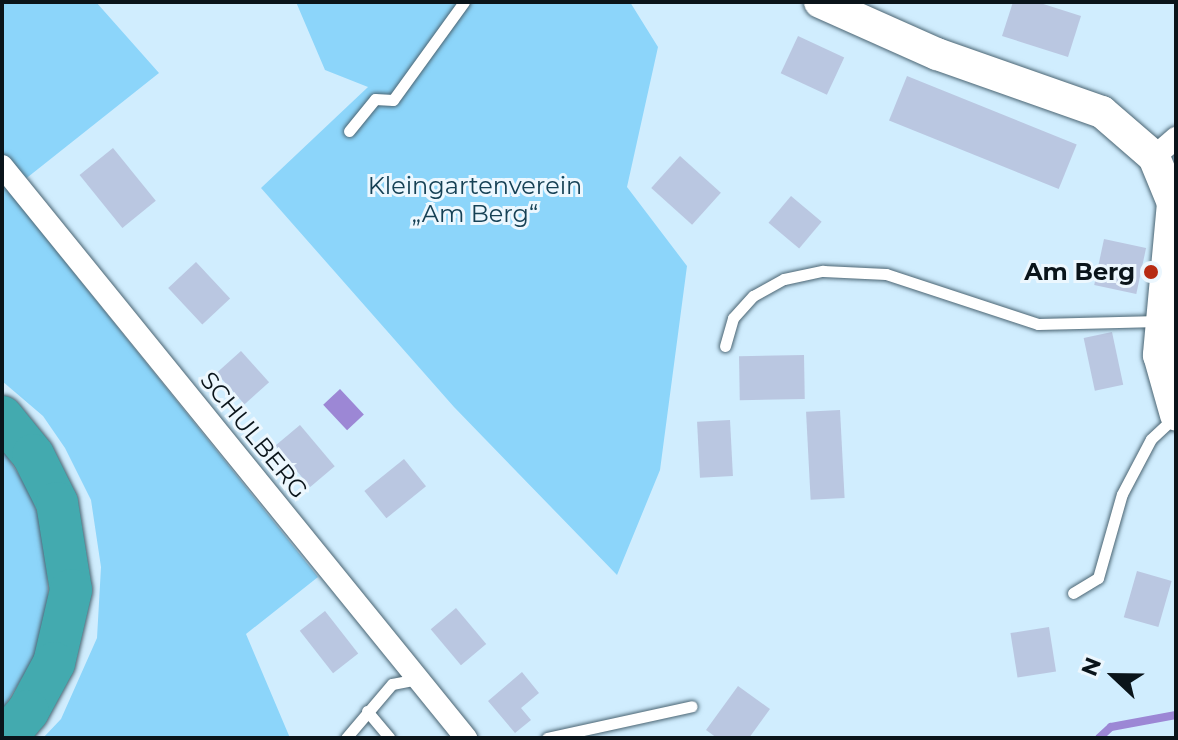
<!DOCTYPE html>
<meta charset="utf-8">
<style>
body{margin:0}
#map{position:relative;width:1178px;height:740px;overflow:hidden;background:#d0edfe;font-family:Montserrat,sans-serif}
div>[style]{position:absolute}
.green>*{inset:0;background:#8cd5fa}
.water>*{inset:0;background:#9c87d5;transform-origin:0 0}
.stream>*{height:8px;margin:-4px;padding:0 4px;transform-origin:4px;border-radius:4px;background:#9c87d5}
.building>*{inset:0;background:#bac7e1;transform-origin:0 0}
.roads{filter:drop-shadow(0 0 2px #4a6472) drop-shadow(0 0 2px #4a6472)}
.lane>*{height:11px;margin:-5.5px;padding:0 5.5px;transform-origin:5.5px;border-radius:5.5px;background:#fff}
.street>*{height:22px;margin:-11px;padding:0 11px;transform-origin:11px;border-radius:11px;background:#fff}
.secondary>*{height:32px;margin:-16px;padding:0 16px;transform-origin:16px;border-radius:16px;background:#fff}
.highway>*{height:42px;margin:-21px;padding:0 21px;transform-origin:21px;border-radius:21px;background:#43aaaf}
.dots>*{width:22px;height:22px;translate:-50% -50%;box-sizing:border-box;border:4px solid #ecf7fe;border-radius:50%}
span{translate:-50% -50%;white-space:nowrap;text-align:center;line-height:1.15;-webkit-text-stroke:6px #ecf7fe;paint-order:stroke}
.park-label{font-size:24px;color:#164155}
.poi-label{font-size:24px;color:#0a141a;font-weight:700}
.right{translate:-100% -50%;text-align:right}
.street-label{font-size:24px;color:#0a141a}
.frame{position:absolute;inset:0;border:4px solid #0a141a;pointer-events:none}
.north{position:absolute;left:1074px;top:636px;width:80px;height:80px;-webkit-text-stroke:6px #ecf7fe;paint-order:stroke;rotate:292deg;font-size:22px;font-weight:700;line-height:32px;text-align:center;color:#0a141a}
.north::after{content:'';display:block;margin:auto;width:28px;height:36px;background:#0a141a;clip-path:polygon(50% 0,100% 100%,50% 72%,0 100%)}
</style>
<div id="map">
<div class="green">
<div style="clip-path:polygon(2px 2px,96px 2px,159px 73px,9px 192px,318px 577px,246px 634px,290px 738px,43px 738px,61px 719px,97px 638px,101px 567px,91px 500px,65px 448px,43px 416px,2px 381px)"></div>
<div style="clip-path:polygon(296px 2px,630px 2px,658px 47px,627px 187px,687px 266px,660px 470px,617px 575px,454px 407px,261px 188px,368px 87px,325px 70px)"></div>
<div style="clip-path:polygon(2px 448px,30px 493px,46px 538px,48px 599px,35px 657px,2px 710px)"></div>
</div>
<div class="water">
<div style="left:340px;top:389px;width:35px;height:23px;rotate:47deg"></div>
</div>
<div class="stream">
<div style="left:1099px;top:738px;width:16px;rotate:-43deg"></div>
<div style="left:1111px;top:727px;width:66px;rotate:-10.5deg"></div>
</div>
<div class="building">
<div style="clip-path:polygon(1013px 2px,1037px 2px,1081px 16px,1068px 57px,1002px 36px)"></div>
<div style="left:798px;top:36px;width:51px;height:41px;rotate:25deg"></div>
<div style="left:907px;top:76px;width:183px;height:48px;rotate:22deg"></div>
<div style="left:113px;top:148px;width:68px;height:43px;rotate:51deg"></div>
<div style="left:680px;top:156px;width:55px;height:43px;rotate:42deg"></div>
<div style="left:791px;top:196px;width:40px;height:35px;rotate:40deg"></div>
<div style="left:1104px;top:239px;width:43px;height:47px;rotate:12deg"></div>
<div style="left:196px;top:262px;width:50px;height:38px;rotate:47deg"></div>
<div style="left:1112px;top:332px;width:54px;height:29px;rotate:78deg"></div>
<div style="left:241px;top:351px;width:42px;height:33px;rotate:48deg"></div>
<div style="left:804px;top:355px;width:44px;height:65px;rotate:89deg"></div>
<div style="left:840px;top:410px;width:88px;height:34px;rotate:87deg"></div>
<div style="left:730px;top:420px;width:56px;height:33px;rotate:87deg"></div>
<div style="left:300px;top:425px;width:54px;height:32px;rotate:50deg"></div>
<div style="left:404px;top:459px;width:35px;height:51px;rotate:51deg"></div>
<div style="left:1137px;top:571px;width:36px;height:48px;rotate:16deg"></div>
<div style="left:456px;top:608px;width:47px;height:33px;rotate:50deg"></div>
<div style="left:325px;top:611px;width:54px;height:32px;rotate:52deg"></div>
<div style="left:1049px;top:627px;width:45px;height:39px;rotate:81deg"></div>
<div style="clip-path:polygon(522px 672px,539px 693px,521px 708px,531px 720px,515px 733px,488px 701px)"></div>
<div style="clip-path:polygon(738px 686px,770px 709px,749px 738px,717px 738px,706px 730px)"></div>
</div>
<div class="roads">
<div class="lane">
<div style="left:349px;top:131px;width:41px;rotate:-50.9deg"></div>
<div style="left:375px;top:99px;width:18px;rotate:3deg"></div>
<div style="left:393px;top:100px;width:121px;rotate:-54.1deg"></div>
<div style="left:725px;top:346px;width:29px;rotate:-74deg"></div>
<div style="left:733px;top:318px;width:30px;rotate:-48deg"></div>
<div style="left:753px;top:296px;width:35px;rotate:-29deg"></div>
<div style="left:784px;top:279px;width:40px;rotate:-12deg"></div>
<div style="left:823px;top:271px;width:63px;rotate:2.7deg"></div>
<div style="left:886px;top:274px;width:160px;rotate:18.2deg"></div>
<div style="left:1038px;top:324px;width:121px;rotate:-1.4deg"></div>
<div style="left:1073px;top:593px;width:29px;rotate:-31deg"></div>
<div style="left:1098px;top:578px;width:87px;rotate:-74.1deg"></div>
<div style="left:1122px;top:494px;width:62px;rotate:-62.2deg"></div>
<div style="left:1151px;top:439px;width:33px;rotate:-43deg"></div>
<div style="left:367px;top:711px;width:35px;rotate:50deg"></div>
<div style="left:346px;top:738px;width:71px;rotate:-49.6deg"></div>
<div style="left:392px;top:684px;width:26px;rotate:-11deg"></div>
<div style="left:547px;top:738px;width:148px;rotate:-12.4deg"></div>
</div>
<div class="street">
<div style="left:1154px;top:157px;width:29px;rotate:-41deg"></div>
<div style="left:2px;top:166px;width:737px;rotate:50.95deg"></div>
</div>
<div class="secondary">
<div style="left:820px;top:2px;width:128px;rotate:24deg"></div>
<div style="left:937px;top:54px;width:175px;rotate:19.4deg"></div>
<div style="left:1102px;top:112px;width:69px;rotate:40.9deg"></div>
<div style="left:1154px;top:157px;width:50px;rotate:67.6deg"></div>
<div style="left:1173px;top:203px;width:153px;rotate:95.3deg"></div>
<div style="left:1159px;top:355px;width:62px;rotate:74.2deg"></div>
</div>
<div class="highway">
<div style="left:2px;top:417px;width:49px;rotate:50.8deg"></div>
<div style="left:33px;top:455px;width:54px;rotate:63.4deg"></div>
<div style="left:57px;top:503px;width:88px;rotate:80.9deg"></div>
<div style="left:71px;top:590px;width:75px;rotate:103.1deg"></div>
<div style="left:54px;top:663px;width:55px;rotate:118.4deg"></div>
<div style="left:28px;top:711px;width:35px;rotate:130deg"></div>
</div>
</div>
<div class="dots">
<div style="left:1151px;top:272px;background:#b72b13"></div>
</div>
<div class="park-label">
<span style="left:475px;top:200px">Kleingartenverein<br>„Am Berg“</span>
</div>
<div class="poi-label">
<span class="right" style="left:1135px;top:272px">Am Berg</span>
</div>
<div class="street-label">
<span style="left:254px;top:435px;rotate:51deg">SCHULBERG</span>
</div>
<div class="frame"></div>
<div class="north">N</div>
</div>
